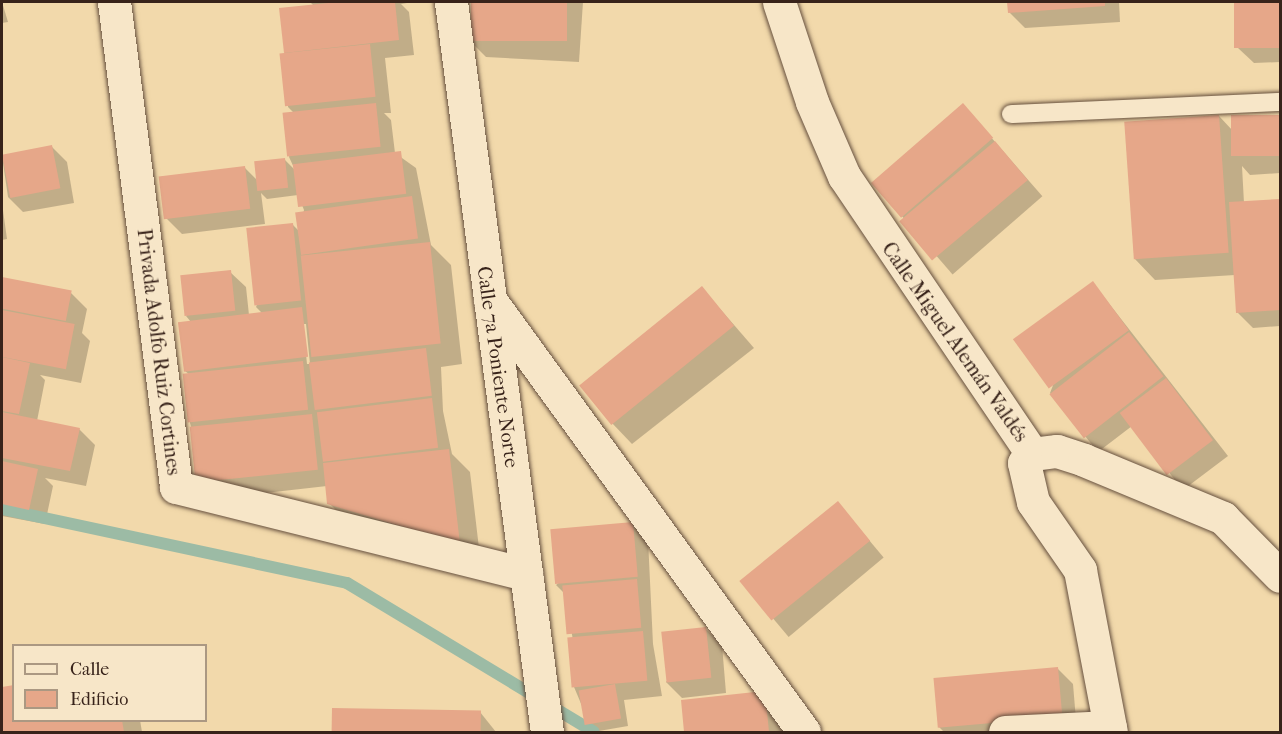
<!DOCTYPE html>
<meta charset="utf-8">
<style>
body{margin:0}
#map{position:relative;width:1282px;height:734px;overflow:hidden;background:#f2d9ab;font-family:"IM FELL French Canon",serif}
div>[style]{position:absolute}
.shadow>*{inset:0;background:#0003;transform-origin:0 0}
.stream>*{height:12px;margin:-6px;padding:0 6px;transform-origin:6px;border-radius:6px;background:#9cbba5}
.building>*{inset:0;background:#e6a789;transform-origin:0 0}
.roads{filter:drop-shadow(0 0 2px #66503e) drop-shadow(0 0 2px #66503e)}
.lane>*{height:18px;margin:-9px;padding:0 9px;transform-origin:9px;border-radius:9px;background:#f7e6c8}
.street>*{height:33px;margin:-16.5px;padding:0 16.5px;transform-origin:16.5px;border-radius:16.5px;background:#f7e6c8}
span{translate:-50% -50%;white-space:nowrap;text-align:center;line-height:1.15;-webkit-text-stroke:4.5px #f7e6c8;paint-order:stroke}
.street-label{font-size:20px;color:#38231a}
.frame{position:absolute;inset:0;border:3px solid #38231a;pointer-events:none}
.legend{position:absolute;left:12px;top:644px;width:195px;height:78px;box-sizing:border-box;background:#f7e6c8;border:2px solid #ab9882;margin:0;padding:8px 10px;list-style:none;font-size:18px;color:#38231a}
.legend li{display:flex;align-items:center;gap:12px;height:30px}
.legend b{width:30px;border:2px solid #ab9882}
</style>
<div id="map">
<div class="shadow">
<div style="clip-path:polygon(2px 2px,8px 22px,2px 23px)"></div>
<div style="clip-path:polygon(evenodd,310px 2px,413px 2px,401px 4px,409px 12px,414px 55px,385px 58px,391px 113px,384px 113px,391px 120px,395px 153px,416px 168px,431px 245px,451px 265px,462px 364px,441px 367px,443px 411px,452px 454px,470px 472px,481px 565px,351px 525px,329px 503px,327px 486px,213px 499px,190px 423px,190px 375px,185px 371px,191px 322px,186px 316px,230px 272px,246px 287px,249px 315px,262px 313px,256px 307px,292px 224px,299px 231px,304px 210px,298px 195px,267px 199px,261px 193px,265px 224px,182px 234px,166px 218px,245px 168px,258px 181px,284px 159px,295px 170px,289px 157px,295px 114px,288px 107px,285px 52px,314px 6px,310px 2px,303px 324px,306px 324px,310px 364px,307px 364px,303px 324px)"></div>
<div style="clip-path:polygon(472px 2px,583px 2px,579px 62px,486px 57px,470px 41px)"></div>
<div style="clip-path:polygon(1008px 2px,1119px 2px,1120px 22px,1025px 28px,1009px 12px)"></div>
<div style="clip-path:polygon(1235px 2px,1280px 2px,1280px 62px,1254px 63px,1238px 48px)"></div>
<div style="left:963px;top:105px;width:121px;height:119px;rotate:49deg"></div>
<div style="clip-path:polygon(1219px 116px,1233px 131px,1233px 120px,1280px 117px,1280px 173px,1250px 175px,1242px 166px,1244px 203px,1280px 200px,1280px 326px,1253px 328px,1237px 312px,1235px 275px,1155px 280px,1134px 258px)"></div>
<div style="clip-path:polygon(52px 147px,67px 162px,74px 203px,23px 212px,8px 197px,2px 156px)"></div>
<div style="clip-path:polygon(2px 203px,7px 239px,2px 240px)"></div>
<div style="clip-path:polygon(2px 279px,71px 293px,87px 309px,82px 333px,90px 341px,81px 383px,40px 375px,45px 380px,37px 421px,79px 429px,95px 445px,86px 486px,45px 478px,53px 486px,45px 524px,2px 516px)"></div>
<div style="clip-path:polygon(1093px 283px,1228px 456px,1183px 490px,1132px 426px,1098px 452px,1050px 393px)"></div>
<div style="clip-path:polygon(702px 288px,754px 348px,632px 444px,611px 422px)"></div>
<div style="left:838px;top:503px;width:71px;height:124px;rotate:50deg"></div>
<div style="clip-path:polygon(633px 524px,648px 539px,653px 644px,662px 696px,624px 700px,628px 726px,593px 732px,574px 687px,573px 640px,564px 593px,556px 585px)"></div>
<div style="clip-path:polygon(706px 629px,722px 645px,726px 693px,682px 698px,666px 682px)"></div>
<div style="clip-path:polygon(1057px 668px,1073px 684px,1077px 732px,944px 732px,939px 727px)"></div>
<div style="clip-path:polygon(14px 686px,14px 720px,140px 720px,142px 732px,2px 732px,2px 688px)"></div>
<div style="clip-path:polygon(683px 702px,781px 709px,783px 732px,686px 732px)"></div>
<div style="clip-path:polygon(333px 710px,480px 712px,496px 732px,333px 732px)"></div>
</div>
<div class="stream">
<div style="left:2px;top:509px;width:353px;rotate:12.1deg"></div>
<div style="left:347px;top:583px;width:288px;rotate:31.1deg"></div>
</div>
<div class="building">
<div style="clip-path:polygon(338px 2px,395px 2px,399px 40px,284px 53px,279px 8px)"></div>
<div style="left:471px;top:2px;width:96px;height:39px"></div>
<div style="clip-path:polygon(1007px 2px,1105px 2px,1105px 6px,1008px 13px)"></div>
<div style="left:1234px;top:2px;width:46px;height:46px"></div>
<div style="left:370px;top:44px;width:53px;height:91px;rotate:84deg"></div>
<div style="left:376px;top:103px;width:44px;height:94px;rotate:84deg"></div>
<div style="left:963px;top:103px;width:46px;height:122px;rotate:49deg"></div>
<div style="left:1219px;top:115px;width:138px;height:95px;rotate:86deg"></div>
<div style="left:1280px;top:115px;width:41px;height:49px;rotate:90deg"></div>
<div style="left:995px;top:141px;width:51px;height:125px;rotate:50deg"></div>
<div style="left:52px;top:145px;width:44px;height:51px;rotate:79deg"></div>
<div style="left:401px;top:151px;width:43px;height:109px;rotate:83deg"></div>
<div style="left:285px;top:158px;width:30px;height:31px;rotate:84deg"></div>
<div style="left:245px;top:166px;width:43px;height:87px;rotate:83deg"></div>
<div style="left:412px;top:196px;width:43px;height:118px;rotate:82deg"></div>
<div style="clip-path:polygon(1280px 199px,1280px 310px,1236px 313px,1229px 202px)"></div>
<div style="left:293px;top:223px;width:78px;height:47px;rotate:84deg"></div>
<div style="left:430px;top:242px;width:102px;height:130px;rotate:84deg"></div>
<div style="left:231px;top:270px;width:41px;height:51px;rotate:84deg"></div>
<div style="left:2px;top:277px;width:71px;height:31px;rotate:11deg"></div>
<div style="left:1093px;top:281px;width:61px;height:99px;rotate:54deg"></div>
<div style="left:702px;top:286px;width:51px;height:158px;rotate:51deg"></div>
<div style="left:302px;top:307px;width:50px;height:125px;rotate:83deg"></div>
<div style="left:2px;top:310px;width:74px;height:46px;rotate:11deg"></div>
<div style="left:1129px;top:332px;width:56px;height:101px;rotate:52deg"></div>
<div style="left:426px;top:348px;width:48px;height:118px;rotate:83deg"></div>
<div style="clip-path:polygon(2px 357px,30px 363px,19px 414px,2px 411px)"></div>
<div style="left:303px;top:361px;width:49px;height:121px;rotate:84deg"></div>
<div style="left:1166px;top:378px;width:78px;height:58px;rotate:53deg"></div>
<div style="left:432px;top:398px;width:50px;height:116px;rotate:83deg"></div>
<div style="clip-path:polygon(2px 412px,80px 428px,70px 471px,2px 458px)"></div>
<div style="left:312px;top:414px;width:56px;height:123px;rotate:84deg"></div>
<div style="clip-path:polygon(449px 449px,460px 544px,327px 504px,323px 463px)"></div>
<div style="clip-path:polygon(2px 461px,38px 469px,29px 510px,2px 504px)"></div>
<div style="left:838px;top:501px;width:51px;height:127px;rotate:51deg"></div>
<div style="left:633px;top:522px;width:55px;height:83px;rotate:85deg"></div>
<div style="left:637px;top:579px;width:49px;height:75px;rotate:85deg"></div>
<div style="left:706px;top:627px;width:51px;height:45px;rotate:84deg"></div>
<div style="left:643px;top:631px;width:50px;height:76px;rotate:85deg"></div>
<div style="left:1058px;top:667px;width:50px;height:125px;rotate:85deg"></div>
<div style="left:615px;top:684px;width:35px;height:37px;rotate:80deg"></div>
<div style="clip-path:polygon(14px 685px,14px 720px,122px 720px,124px 732px,2px 732px,2px 687px)"></div>
<div style="clip-path:polygon(765px 691px,769px 732px,684px 732px,681px 700px)"></div>
<div style="left:332px;top:708px;width:149px;height:24px;rotate:1deg"></div>
</div>
<div class="roads">
<div class="lane">
<div style="left:1011px;top:114px;width:269px;rotate:-2.6deg"></div>
</div>
<div class="street">
<div style="left:114px;top:2px;width:489px;rotate:82.7deg"></div>
<div style="left:176px;top:487px;width:361px;rotate:14deg"></div>
<div style="left:451px;top:2px;width:736px;rotate:82.51deg"></div>
<div style="left:779px;top:2px;width:105px;rotate:71.7deg"></div>
<div style="left:812px;top:102px;width:81px;rotate:66.6deg"></div>
<div style="left:844px;top:176px;width:336px;rotate:55.9deg"></div>
<div style="left:490px;top:300px;width:534px;rotate:53.99deg"></div>
<div style="left:1032px;top:454px;width:12px;rotate:132deg"></div>
<div style="left:1024px;top:463px;width:40px;rotate:77deg"></div>
<div style="left:1033px;top:502px;width:83px;rotate:55.3deg"></div>
<div style="left:1080px;top:570px;width:165px;rotate:79.2deg"></div>
<div style="left:1032px;top:454px;width:25px;rotate:-7deg"></div>
<div style="left:1057px;top:451px;width:28px;rotate:18deg"></div>
<div style="left:1084px;top:460px;width:151px;rotate:22.6deg"></div>
<div style="left:1223px;top:518px;width:81px;rotate:45.5deg"></div>
<div style="left:1005px;top:732px;width:105px;rotate:-2.7deg"></div>
</div>
</div>
<div class="street-label">
<span style="left:955px;top:342px;rotate:55deg">Calle Miguel Alemán Valdés</span>
<span style="left:159px;top:352px;rotate:83deg">Privada Adolfo Ruiz Cortines</span>
<span style="left:498px;top:367px;rotate:82deg">Calle 7a Poniente Norte</span>
</div>
<div class="frame"></div>
<ul class="legend">
<li><b style="height:8px;background:#f7e6c8"></b>Calle</li>
<li><b style="height:16px;background:#e6a789"></b>Edificio</li>
</ul>
</div>
